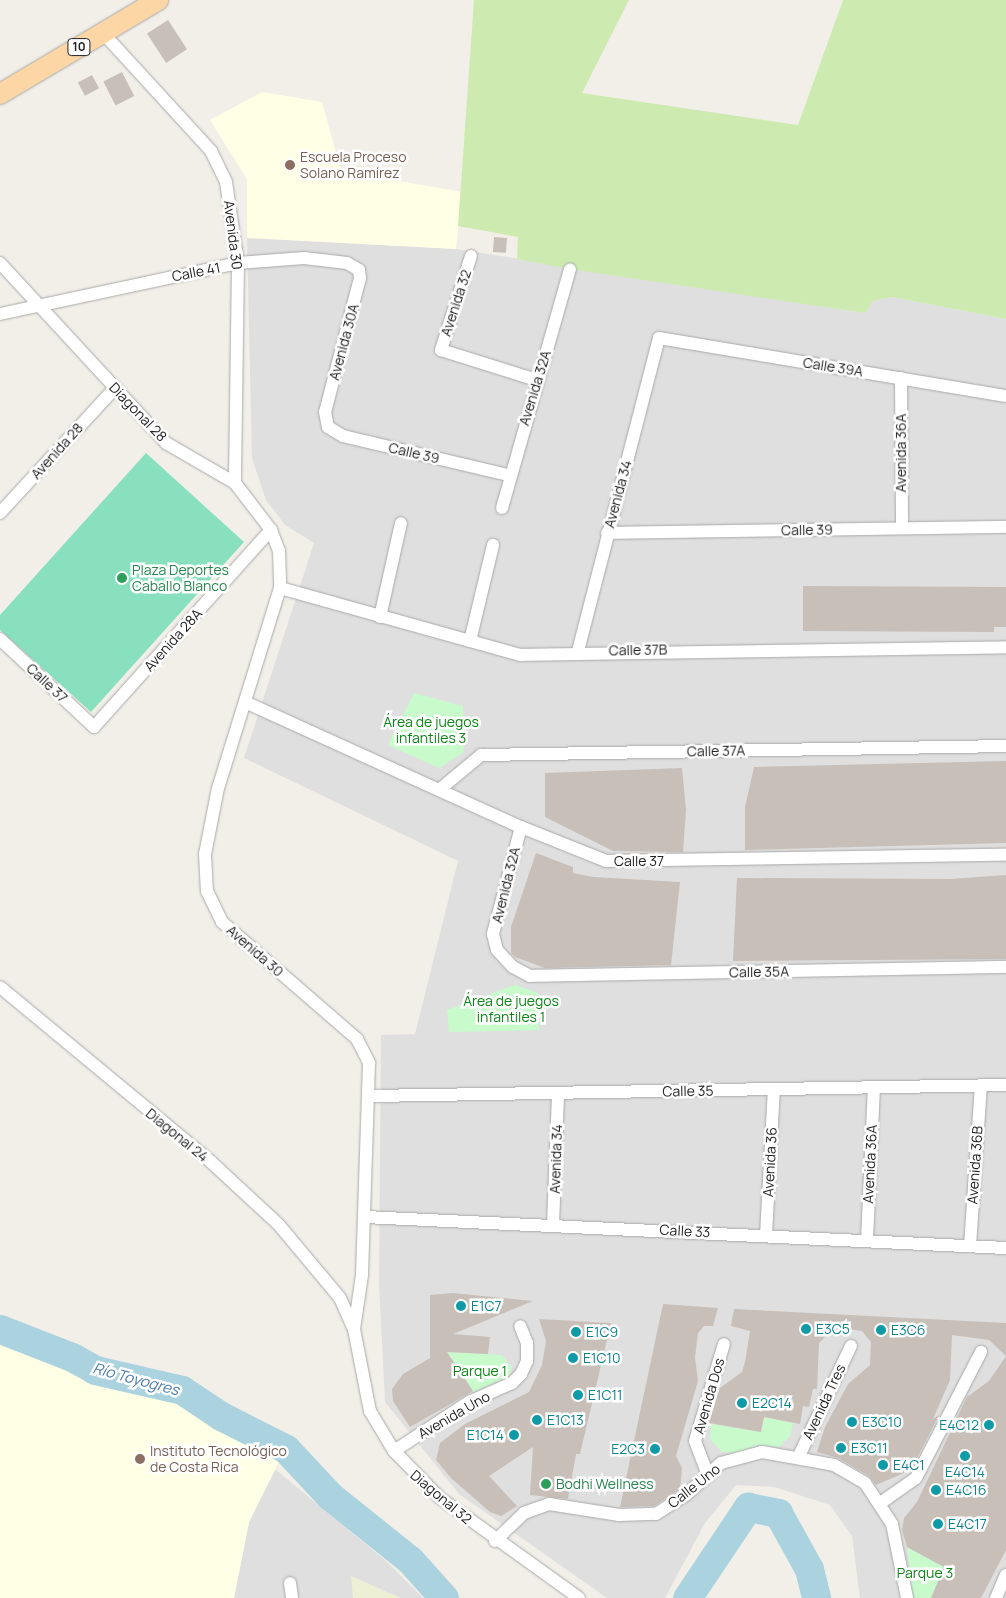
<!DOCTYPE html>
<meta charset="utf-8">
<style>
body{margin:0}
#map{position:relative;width:1006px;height:1598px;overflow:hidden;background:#f2efe9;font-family:Manrope,sans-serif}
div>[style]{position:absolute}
.residential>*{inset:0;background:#e0dfdf}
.education>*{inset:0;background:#ffffe5}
.farmland>*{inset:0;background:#eef0d5}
.grass>*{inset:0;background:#cdebb0}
.park>*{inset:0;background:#c8facc}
.pitch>*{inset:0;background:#88e0be}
.river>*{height:29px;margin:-14.5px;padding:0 14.5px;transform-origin:14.5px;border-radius:14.5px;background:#aad3df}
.building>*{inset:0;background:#c7bfb8;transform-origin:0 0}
.roads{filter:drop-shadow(0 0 1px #a9a9a9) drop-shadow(0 0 1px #a9a9a9)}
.street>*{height:12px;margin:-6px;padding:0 6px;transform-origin:6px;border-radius:6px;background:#fff}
.primary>*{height:20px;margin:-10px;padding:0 10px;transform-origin:10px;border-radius:10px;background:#fcd6a4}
.dots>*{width:14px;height:14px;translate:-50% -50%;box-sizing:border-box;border:2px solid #fff;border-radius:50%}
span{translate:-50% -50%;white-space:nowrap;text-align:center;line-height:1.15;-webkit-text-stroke:5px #fff;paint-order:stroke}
.shield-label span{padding:1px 4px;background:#fff;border:1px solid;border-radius:4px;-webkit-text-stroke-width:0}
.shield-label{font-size:12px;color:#222;font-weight:700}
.education-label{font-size:14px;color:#785e54}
.left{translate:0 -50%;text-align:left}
.street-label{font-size:14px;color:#222}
.leisure-label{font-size:14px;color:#27864d}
.park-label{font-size:14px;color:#0c8416}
.culture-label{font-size:14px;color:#0d838f}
.right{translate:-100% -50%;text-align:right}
.water-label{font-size:15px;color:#4a7aab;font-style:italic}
</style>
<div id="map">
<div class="residential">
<div style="clip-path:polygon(247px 238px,456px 249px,864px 313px,873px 301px,892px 297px,1006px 319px,1006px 1598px,860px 1598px,852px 1536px,830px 1505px,774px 1487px,736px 1485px,705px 1523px,665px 1598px,607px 1598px,459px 1494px,385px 1402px,379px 1283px,381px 1035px,415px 1034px,458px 861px,244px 758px,314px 543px,285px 525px,266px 500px,252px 458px)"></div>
<div style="clip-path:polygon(275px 1469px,386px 1561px,423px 1598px,234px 1598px,249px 1522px)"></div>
</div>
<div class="education">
<div style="clip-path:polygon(262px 92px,322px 102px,341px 171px,462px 192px,456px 249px,247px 238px,247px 179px,210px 120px)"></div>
<div style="clip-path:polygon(0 1330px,95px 1371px,182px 1390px,220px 1416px,286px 1448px,249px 1522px,234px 1598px,0 1598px)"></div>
</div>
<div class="farmland">
<div style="clip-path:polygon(351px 1576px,401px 1598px,353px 1598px)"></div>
</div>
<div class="grass">
<div style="clip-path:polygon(474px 0,629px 0,582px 93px,798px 125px,843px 0,1006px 0,1006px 319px,892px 297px,873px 301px,865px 313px,570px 269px,517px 259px,518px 237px,458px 226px)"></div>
</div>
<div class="park">
<div style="clip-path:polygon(414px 693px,463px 706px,464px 752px,439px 768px,388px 745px)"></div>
<div style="clip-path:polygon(515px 985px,538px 993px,539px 1030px,449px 1032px,447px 1010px)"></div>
<div style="clip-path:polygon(447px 1352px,502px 1355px,512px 1367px,509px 1376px,473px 1392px)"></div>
<div style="clip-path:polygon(764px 1417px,793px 1423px,790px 1436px,779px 1447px,757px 1445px,737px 1453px,722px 1452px,710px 1439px,711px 1424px,761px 1432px)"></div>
<div style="clip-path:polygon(907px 1547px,944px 1567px,931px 1598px,913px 1598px)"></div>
</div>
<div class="pitch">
<div style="clip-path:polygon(146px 453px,244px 542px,91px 712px,0 630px,0 615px)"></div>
</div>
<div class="river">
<div style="left:0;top:1329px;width:77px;rotate:21.3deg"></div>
<div style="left:72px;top:1357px;width:26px;rotate:29deg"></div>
<div style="left:95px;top:1370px;width:89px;rotate:12.9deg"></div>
<div style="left:182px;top:1390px;width:47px;rotate:33.7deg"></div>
<div style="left:221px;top:1416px;width:73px;rotate:26.9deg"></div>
<div style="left:286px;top:1449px;width:64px;rotate:46.9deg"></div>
<div style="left:330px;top:1496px;width:102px;rotate:38.7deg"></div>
<div style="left:410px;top:1560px;width:51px;rotate:48.2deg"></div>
<div style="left:687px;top:1598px;width:110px;rotate:-56.2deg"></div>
<div style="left:748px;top:1507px;width:31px;rotate:11deg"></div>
<div style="left:778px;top:1513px;width:64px;rotate:61deg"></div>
<div style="left:809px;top:1569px;width:30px;rotate:76deg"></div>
</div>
<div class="building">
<div style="left:168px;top:20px;width:35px;height:25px;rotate:57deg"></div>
<div style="left:122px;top:72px;width:27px;height:21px;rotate:63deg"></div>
<div style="left:92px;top:75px;width:15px;height:16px;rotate:62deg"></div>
<div style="left:494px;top:237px;width:13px;height:15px;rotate:4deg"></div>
<div style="clip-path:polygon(803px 586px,1006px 587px,1006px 627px,994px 627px,994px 632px,803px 631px)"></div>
<div style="clip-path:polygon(1006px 761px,1006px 843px,745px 850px,745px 807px,754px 767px)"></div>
<div style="clip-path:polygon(682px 768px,686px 810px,683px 852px,613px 851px,545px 817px,545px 773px)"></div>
<div style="clip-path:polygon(536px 853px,573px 867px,573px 873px,593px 877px,680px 882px,671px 965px,545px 968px,515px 957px,511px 953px,511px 927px)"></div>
<div style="clip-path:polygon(1006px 875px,1006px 959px,733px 961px,737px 878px,950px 879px)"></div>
<div style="clip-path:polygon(453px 1293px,533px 1301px,453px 1334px,490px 1337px,488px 1354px,447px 1352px,473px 1391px,410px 1427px,393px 1401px,392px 1389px,403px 1374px,430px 1358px,430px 1295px)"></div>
<div style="clip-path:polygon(663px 1304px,718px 1308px,713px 1326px,704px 1326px,698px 1333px,695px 1357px,698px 1381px,676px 1456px,682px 1468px,680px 1489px,654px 1506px,620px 1507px)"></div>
<div style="clip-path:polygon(734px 1309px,1006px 1323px,1006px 1550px,981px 1598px,931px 1598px,944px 1567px,907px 1547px,902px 1530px,904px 1518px,917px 1502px,967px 1397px,989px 1381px,1006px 1356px,989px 1340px,952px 1335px,950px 1380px,933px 1419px,939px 1415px,911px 1470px,876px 1485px,869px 1476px,838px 1458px,817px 1452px,825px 1427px,848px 1384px,870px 1365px,871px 1342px,862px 1331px,835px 1327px,819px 1343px,817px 1389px,813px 1389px,809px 1407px,803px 1406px,800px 1424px,764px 1417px,761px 1432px,709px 1423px,720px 1388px,742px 1372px,745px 1362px,750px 1331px,731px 1326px)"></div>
<div style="clip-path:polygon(539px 1319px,611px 1323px,580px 1454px,576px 1454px,568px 1499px,530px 1495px,533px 1447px,489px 1476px,517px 1506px,501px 1516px,490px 1512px,451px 1478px,436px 1460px,440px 1443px,465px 1424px,529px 1392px,542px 1365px,546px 1341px)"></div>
</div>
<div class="roads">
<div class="street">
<div style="left:103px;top:33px;width:160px;rotate:47.5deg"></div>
<div style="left:211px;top:151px;width:34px;rotate:64deg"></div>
<div style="left:226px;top:182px;width:82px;rotate:81.6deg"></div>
<div style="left:238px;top:263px;width:220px;rotate:90.8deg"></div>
<div style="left:471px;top:256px;width:99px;rotate:107.7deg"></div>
<div style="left:441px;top:350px;width:101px;rotate:17.4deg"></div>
<div style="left:0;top:263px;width:245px;rotate:47.3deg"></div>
<div style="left:166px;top:443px;width:80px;rotate:30.1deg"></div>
<div style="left:235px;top:483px;width:59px;rotate:52.5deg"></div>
<div style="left:271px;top:530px;width:22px;rotate:69deg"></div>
<div style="left:279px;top:551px;width:37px;rotate:88deg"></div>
<div style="left:280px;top:588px;width:209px;rotate:107.2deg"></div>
<div style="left:218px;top:788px;width:67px;rotate:101.1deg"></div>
<div style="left:205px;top:854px;width:37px;rotate:87deg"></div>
<div style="left:207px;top:891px;width:34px;rotate:64deg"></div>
<div style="left:222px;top:922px;width:179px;rotate:40.9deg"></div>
<div style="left:357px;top:1039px;width:27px;rotate:63deg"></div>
<div style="left:369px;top:1063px;width:212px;rotate:91.9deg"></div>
<div style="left:362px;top:1275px;width:55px;rotate:98.4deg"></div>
<div style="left:0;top:314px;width:243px;rotate:-12.1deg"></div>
<div style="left:238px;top:263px;width:66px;rotate:-4.3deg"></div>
<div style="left:304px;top:258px;width:43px;rotate:6.6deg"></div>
<div style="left:347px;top:263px;width:14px;rotate:30deg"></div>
<div style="left:359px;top:270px;width:8px;rotate:83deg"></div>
<div style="left:360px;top:278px;width:138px;rotate:104.6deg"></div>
<div style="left:325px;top:412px;width:15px;rotate:79deg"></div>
<div style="left:328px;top:427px;width:17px;rotate:31deg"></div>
<div style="left:343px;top:436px;width:170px;rotate:13.3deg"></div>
<div style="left:901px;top:378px;width:150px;rotate:89.6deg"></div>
<div style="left:502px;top:508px;width:248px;rotate:-74.1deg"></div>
<div style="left:0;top:513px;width:168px;rotate:-47.4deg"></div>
<div style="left:607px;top:533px;width:399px;rotate:-0.9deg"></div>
<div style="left:280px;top:588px;width:249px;rotate:15.6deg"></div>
<div style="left:520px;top:655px;width:486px;rotate:-0.9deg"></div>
<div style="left:380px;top:617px;width:96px;rotate:-77.4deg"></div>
<div style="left:0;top:639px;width:129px;rotate:43.1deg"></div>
<div style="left:94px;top:727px;width:265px;rotate:-48.1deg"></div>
<div style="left:470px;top:641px;width:99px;rotate:-76.5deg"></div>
<div style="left:578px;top:651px;width:323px;rotate:-75.5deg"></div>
<div style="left:659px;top:338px;width:352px;rotate:9.5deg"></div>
<div style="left:245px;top:702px;width:303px;rotate:24.4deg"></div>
<div style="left:521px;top:827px;width:92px;rotate:21.8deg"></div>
<div style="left:606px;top:861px;width:400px;rotate:-0.9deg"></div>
<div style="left:439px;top:790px;width:55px;rotate:-39.8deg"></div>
<div style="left:481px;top:755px;width:525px;rotate:-0.98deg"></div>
<div style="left:521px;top:827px;width:111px;rotate:104.7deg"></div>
<div style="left:493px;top:934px;width:16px;rotate:76deg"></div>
<div style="left:497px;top:950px;width:23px;rotate:47deg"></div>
<div style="left:513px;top:967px;width:19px;rotate:28deg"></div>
<div style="left:530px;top:976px;width:476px;rotate:-1.1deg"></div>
<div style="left:0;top:987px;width:273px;rotate:39.6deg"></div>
<div style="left:210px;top:1161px;width:94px;rotate:42.8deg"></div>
<div style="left:279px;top:1225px;width:95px;rotate:50.1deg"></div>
<div style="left:340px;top:1298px;width:34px;rotate:66deg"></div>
<div style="left:354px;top:1329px;width:84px;rotate:79deg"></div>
<div style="left:370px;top:1411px;width:47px;rotate:59deg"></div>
<div style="left:394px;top:1451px;width:66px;rotate:45.6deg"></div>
<div style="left:440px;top:1498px;width:171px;rotate:35.7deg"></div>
<div style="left:371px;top:1096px;width:635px;rotate:-0.99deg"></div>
<div style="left:365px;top:1217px;width:642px;rotate:2.77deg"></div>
<div style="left:553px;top:1225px;width:132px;rotate:-87.8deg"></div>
<div style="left:766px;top:1235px;width:146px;rotate:-86.9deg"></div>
<div style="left:867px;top:1240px;width:153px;rotate:-87.4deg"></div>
<div style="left:970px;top:1246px;width:161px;rotate:-86.1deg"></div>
<div style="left:394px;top:1451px;width:90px;rotate:-33.2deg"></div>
<div style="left:469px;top:1402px;width:47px;rotate:-23.8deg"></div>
<div style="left:512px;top:1383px;width:13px;rotate:-45deg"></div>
<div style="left:521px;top:1374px;width:14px;rotate:-65deg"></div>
<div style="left:527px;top:1361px;width:18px;rotate:-90deg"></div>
<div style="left:527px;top:1343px;width:18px;rotate:-112deg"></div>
<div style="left:798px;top:1458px;width:124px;rotate:-64.7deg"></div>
<div style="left:708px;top:1475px;width:36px;rotate:-111deg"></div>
<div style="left:695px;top:1441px;width:101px;rotate:-73.4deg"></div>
<div style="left:879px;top:1504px;width:45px;rotate:-35.1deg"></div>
<div style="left:916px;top:1478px;width:142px;rotate:-62.7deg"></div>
<div style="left:495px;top:1541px;width:40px;rotate:-44deg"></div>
<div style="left:524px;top:1513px;width:27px;rotate:-20deg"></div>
<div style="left:549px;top:1504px;width:71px;rotate:8.9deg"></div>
<div style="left:619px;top:1515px;width:37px;rotate:-2deg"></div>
<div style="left:656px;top:1514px;width:37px;rotate:-33deg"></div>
<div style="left:687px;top:1494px;width:46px;rotate:-42.4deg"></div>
<div style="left:721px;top:1463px;width:42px;rotate:-15deg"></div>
<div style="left:762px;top:1452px;width:73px;rotate:10.2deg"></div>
<div style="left:834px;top:1465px;width:36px;rotate:30deg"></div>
<div style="left:865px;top:1483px;width:49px;rotate:56.6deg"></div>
<div style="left:892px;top:1524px;width:76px;rotate:78.5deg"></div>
<div style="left:290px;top:1583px;width:15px;rotate:82deg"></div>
<div style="left:996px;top:1598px;width:25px;rotate:-67deg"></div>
</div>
<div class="primary">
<div style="left:0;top:94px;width:184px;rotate:-30.7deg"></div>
</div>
</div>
<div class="dots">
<div style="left:290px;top:165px;background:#8d6e63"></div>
<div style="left:122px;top:578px;background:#2e9e5b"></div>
<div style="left:461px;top:1306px;background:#0f9aa8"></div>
<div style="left:806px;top:1329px;background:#0f9aa8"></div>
<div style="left:881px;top:1330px;background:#0f9aa8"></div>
<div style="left:576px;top:1332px;background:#0f9aa8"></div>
<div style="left:573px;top:1358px;background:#0f9aa8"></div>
<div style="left:578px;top:1395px;background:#0f9aa8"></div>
<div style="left:742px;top:1403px;background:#0f9aa8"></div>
<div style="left:537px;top:1420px;background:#0f9aa8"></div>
<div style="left:852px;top:1422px;background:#0f9aa8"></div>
<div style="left:989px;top:1425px;background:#0f9aa8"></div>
<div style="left:514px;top:1435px;background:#0f9aa8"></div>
<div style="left:841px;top:1448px;background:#0f9aa8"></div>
<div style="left:655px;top:1449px;background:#0f9aa8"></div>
<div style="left:965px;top:1456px;background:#0f9aa8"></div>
<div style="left:140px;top:1459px;background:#8d6e63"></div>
<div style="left:883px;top:1465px;background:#0f9aa8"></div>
<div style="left:546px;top:1484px;background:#2e9e5b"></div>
<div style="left:936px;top:1490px;background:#0f9aa8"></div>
<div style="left:938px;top:1524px;background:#0f9aa8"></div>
</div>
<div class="shield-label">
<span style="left:79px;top:47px">10</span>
</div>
<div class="education-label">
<span class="left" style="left:300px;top:165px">Escuela Proceso<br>Solano Ramírez</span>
<span class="left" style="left:150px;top:1459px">Instituto Tecnológico<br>de Costa Rica</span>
</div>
<div class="street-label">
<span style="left:233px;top:235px;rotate:83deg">Avenida 30</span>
<span style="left:196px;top:272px;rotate:-11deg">Calle 41</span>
<span style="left:456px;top:303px;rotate:-72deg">Avenida 32</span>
<span style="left:344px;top:342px;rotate:-75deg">Avenida 30A</span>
<span style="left:833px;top:367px;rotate:9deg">Calle 39A</span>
<span style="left:535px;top:388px;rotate:-73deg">Avenida 32A</span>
<span style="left:138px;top:412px;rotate:46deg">Diagonal 28</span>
<span style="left:57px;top:451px;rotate:-48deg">Avenida 28</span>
<span style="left:414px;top:453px;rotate:13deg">Calle 39</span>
<span style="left:901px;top:453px;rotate:-90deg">Avenida 36A</span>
<span style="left:618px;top:494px;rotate:-75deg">Avenida 34</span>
<span style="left:807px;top:530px;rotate:-1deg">Calle 39</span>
<span style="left:173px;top:640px;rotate:-48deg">Avenida 28A</span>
<span style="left:638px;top:650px;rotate:-1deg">Calle 37B</span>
<span style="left:47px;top:683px;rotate:43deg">Calle 37</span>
<span style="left:716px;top:751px;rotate:-1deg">Calle 37A</span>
<span style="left:639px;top:861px">Calle 37</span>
<span style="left:506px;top:885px;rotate:-76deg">Avenida 32A</span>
<span style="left:255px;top:951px;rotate:41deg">Avenida 30</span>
<span style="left:759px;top:972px;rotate:-1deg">Calle 35A</span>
<span style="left:688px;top:1091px;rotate:-1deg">Calle 35</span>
<span style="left:177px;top:1135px;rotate:39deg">Diagonal 24</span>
<span style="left:556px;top:1159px;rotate:-88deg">Avenida 34</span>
<span style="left:770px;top:1162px;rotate:-87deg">Avenida 36</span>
<span style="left:870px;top:1164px;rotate:-87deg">Avenida 36A</span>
<span style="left:975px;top:1165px;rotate:-86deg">Avenida 36B</span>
<span style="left:685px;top:1231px;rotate:3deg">Calle 33</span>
<span style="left:709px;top:1396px;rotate:-74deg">Avenida Dos</span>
<span style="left:824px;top:1402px;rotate:-65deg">Avenida Tres</span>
<span style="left:454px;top:1415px;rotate:-30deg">Avenida Uno</span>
<span style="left:694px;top:1486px;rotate:-38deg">Calle Uno</span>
<span style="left:441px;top:1497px;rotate:40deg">Diagonal 32</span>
</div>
<div class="leisure-label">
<span class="left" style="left:132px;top:578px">Plaza Deportes<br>Caballo Blanco</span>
<span class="left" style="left:556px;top:1484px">Bodhi Wellness</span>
</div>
<div class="park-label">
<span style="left:431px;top:730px">Área de juegos<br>infantiles 3</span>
<span style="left:511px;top:1009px">Área de juegos<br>infantiles 1</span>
<span style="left:480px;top:1371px">Parque 1</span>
<span style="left:925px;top:1573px">Parque 3</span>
</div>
<div class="culture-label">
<span class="left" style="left:471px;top:1306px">E1C7</span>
<span class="left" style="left:816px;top:1329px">E3C5</span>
<span class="left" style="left:891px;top:1330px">E3C6</span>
<span class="left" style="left:586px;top:1332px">E1C9</span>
<span class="left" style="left:583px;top:1358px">E1C10</span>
<span class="left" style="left:588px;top:1395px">E1C11</span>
<span class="left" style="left:752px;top:1403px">E2C14</span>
<span class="left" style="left:547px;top:1420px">E1C13</span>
<span class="left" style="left:862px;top:1422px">E3C10</span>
<span class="right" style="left:979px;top:1425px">E4C12</span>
<span class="right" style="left:504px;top:1435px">E1C14</span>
<span class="left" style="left:851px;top:1448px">E3C11</span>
<span class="right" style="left:645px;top:1449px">E2C3</span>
<span class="left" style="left:893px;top:1465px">E4C1</span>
<span style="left:965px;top:1472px">E4C14</span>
<span class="left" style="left:946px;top:1490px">E4C16</span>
<span class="left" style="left:948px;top:1524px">E4C17</span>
</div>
<div class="water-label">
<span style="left:136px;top:1379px;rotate:15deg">Río Toyogres</span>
</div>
</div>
